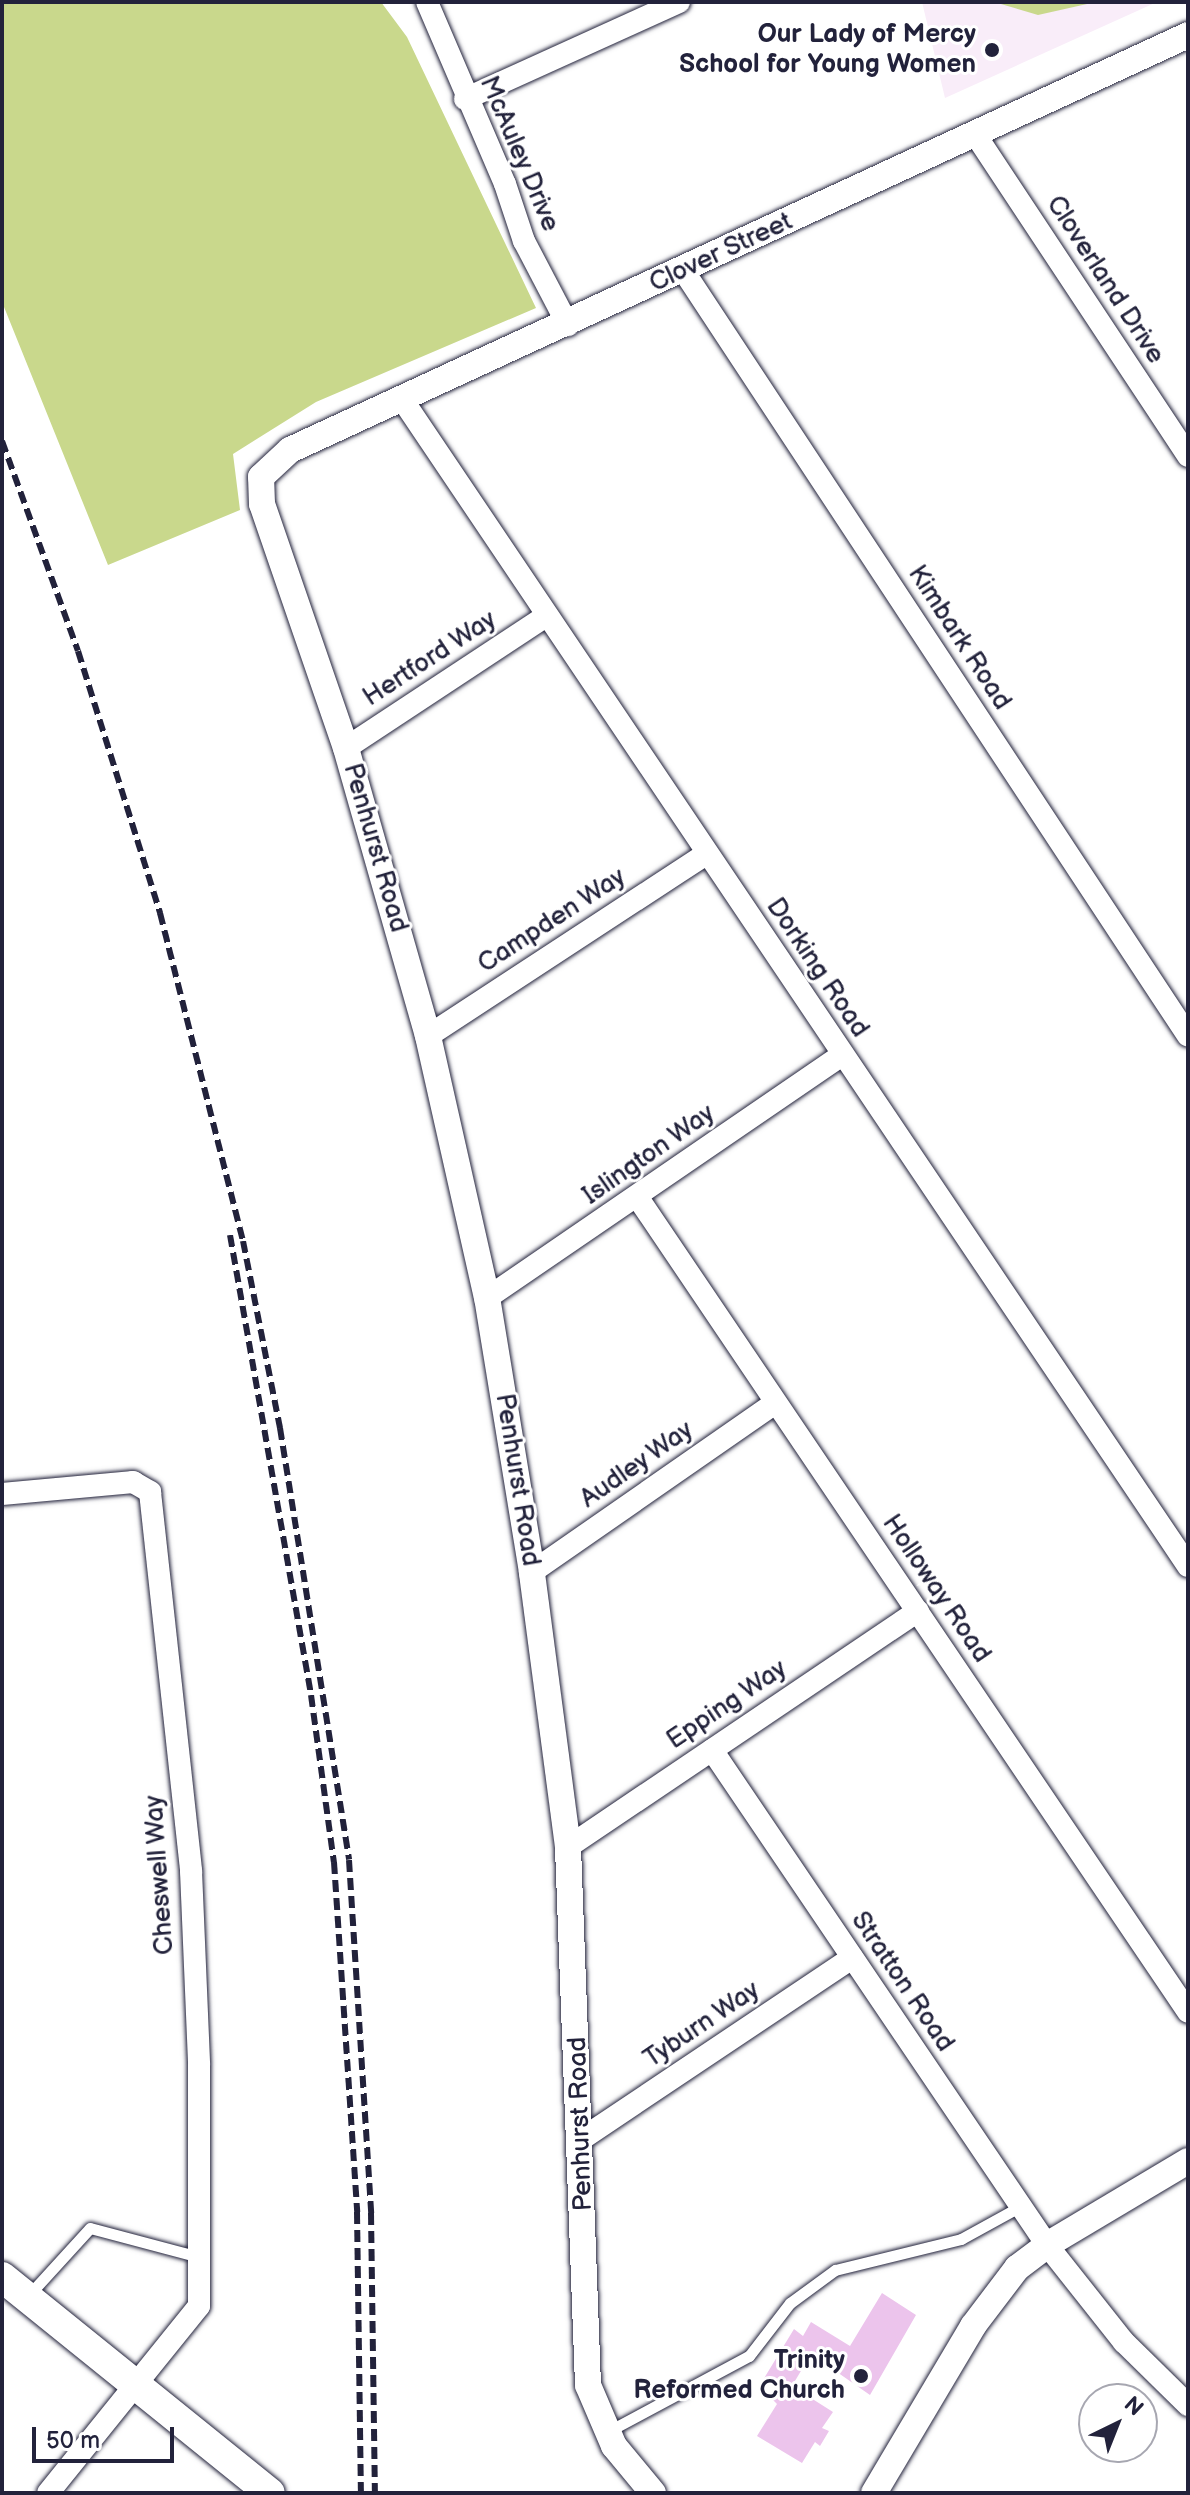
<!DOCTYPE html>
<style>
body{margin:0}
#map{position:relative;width:1190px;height:2495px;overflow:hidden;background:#fff;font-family:"Balsamiq Sans",sans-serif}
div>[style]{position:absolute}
.built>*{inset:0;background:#f9edf9}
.green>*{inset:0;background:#c9d88c}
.building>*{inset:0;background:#ecc4ec}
.roads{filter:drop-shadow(0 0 2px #22223b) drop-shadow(0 0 2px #22223b)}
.service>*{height:11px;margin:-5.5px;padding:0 5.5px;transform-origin:5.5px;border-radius:5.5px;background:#fff}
.minor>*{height:22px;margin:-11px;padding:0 11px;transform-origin:11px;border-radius:11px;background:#fff}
.tertiary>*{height:26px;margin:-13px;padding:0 13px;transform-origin:13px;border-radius:13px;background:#fff}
.secondary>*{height:30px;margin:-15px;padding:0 15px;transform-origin:15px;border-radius:15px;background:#fff}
.rail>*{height:6px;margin-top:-3px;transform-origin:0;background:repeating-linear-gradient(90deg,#22223b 0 12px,transparent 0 18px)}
.dots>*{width:22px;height:22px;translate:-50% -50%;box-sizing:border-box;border:4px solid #fff;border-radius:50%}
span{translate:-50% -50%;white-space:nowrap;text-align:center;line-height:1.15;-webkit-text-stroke:6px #fff;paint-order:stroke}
.poi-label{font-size:26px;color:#22223b;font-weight:700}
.right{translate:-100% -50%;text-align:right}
.street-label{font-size:26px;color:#22223b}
.frame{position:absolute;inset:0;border:4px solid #22223b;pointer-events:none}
.north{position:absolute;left:1078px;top:2383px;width:80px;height:80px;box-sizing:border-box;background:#fff;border:2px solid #a7a7b1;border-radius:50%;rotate:43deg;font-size:22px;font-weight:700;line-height:32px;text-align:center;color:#22223b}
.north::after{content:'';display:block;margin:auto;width:28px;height:36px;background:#22223b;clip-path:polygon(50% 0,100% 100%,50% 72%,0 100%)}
.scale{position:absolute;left:32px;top:2427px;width:142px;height:36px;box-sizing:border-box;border:4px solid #22223b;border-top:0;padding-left:10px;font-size:24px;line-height:28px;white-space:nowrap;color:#22223b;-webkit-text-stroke:6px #fff;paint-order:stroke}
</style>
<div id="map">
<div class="built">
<div style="clip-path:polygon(922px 2px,1157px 2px,945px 98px)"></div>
</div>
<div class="green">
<div style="clip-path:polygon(2px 2px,381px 2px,407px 37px,536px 308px,316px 402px,233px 454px,240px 510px,108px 565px,2px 302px)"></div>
<div style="clip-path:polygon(994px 2px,1096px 2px,1038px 15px)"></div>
</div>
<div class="building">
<div style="clip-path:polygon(882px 2293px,916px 2315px,870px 2395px,811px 2354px,792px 2386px,833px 2412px,822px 2428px,829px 2431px,820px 2446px,815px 2442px,802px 2463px,757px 2436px,777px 2404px,769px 2396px,775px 2386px,763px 2380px,794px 2329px,803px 2336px,811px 2322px,850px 2346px)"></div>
</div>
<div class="roads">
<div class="service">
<div style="left:27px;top:2297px;width:93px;rotate:-47.6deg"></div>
<div style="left:90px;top:2228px;width:113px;rotate:14.9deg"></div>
<div style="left:607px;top:2432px;width:161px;rotate:-28.2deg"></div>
<div style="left:749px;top:2356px;width:67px;rotate:-52.3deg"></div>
<div style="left:790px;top:2303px;width:56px;rotate:-36.3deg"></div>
<div style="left:835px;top:2270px;width:130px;rotate:-13.8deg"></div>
<div style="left:961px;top:2239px;width:68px;rotate:-28.8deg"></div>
</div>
<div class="minor">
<div style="left:427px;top:2px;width:198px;rotate:66.8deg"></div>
<div style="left:505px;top:184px;width:60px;rotate:71.6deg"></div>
<div style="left:524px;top:241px;width:95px;rotate:62.4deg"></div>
<div style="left:465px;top:99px;width:235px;rotate:-24.4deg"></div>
<div style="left:975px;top:134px;width:386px;rotate:56.5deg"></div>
<div style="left:683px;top:270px;width:917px;rotate:56.6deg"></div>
<div style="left:402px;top:399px;width:1407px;rotate:56.04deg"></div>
<div style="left:346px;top:748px;width:238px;rotate:-33.4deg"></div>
<div style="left:428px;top:1036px;width:332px;rotate:-33.2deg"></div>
<div style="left:638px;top:1198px;width:982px;rotate:55.95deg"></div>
<div style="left:487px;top:1298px;width:430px;rotate:-34.4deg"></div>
<div style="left:2px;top:1494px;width:132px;rotate:-5.2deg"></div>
<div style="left:133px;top:1482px;width:20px;rotate:30deg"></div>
<div style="left:150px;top:1492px;width:381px;rotate:83.8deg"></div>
<div style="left:191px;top:1871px;width:194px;rotate:87.6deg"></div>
<div style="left:199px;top:2065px;width:241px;rotate:90deg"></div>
<div style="left:199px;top:2306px;width:240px;rotate:128.9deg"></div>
<div style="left:532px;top:1572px;width:295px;rotate:-34.8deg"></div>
<div style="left:712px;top:1750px;width:598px;rotate:55.91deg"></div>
<div style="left:1047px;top:2245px;width:124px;rotate:51.6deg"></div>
<div style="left:1124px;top:2342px;width:90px;rotate:44.5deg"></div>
<div style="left:568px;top:1847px;width:422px;rotate:-34deg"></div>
<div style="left:583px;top:2138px;width:324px;rotate:-33.8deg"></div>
</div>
<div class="tertiary">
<div style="left:653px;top:2493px;width:61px;rotate:-129.7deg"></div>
<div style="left:614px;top:2446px;width:66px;rotate:-113.1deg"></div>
<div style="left:588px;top:2385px;width:538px;rotate:-92.13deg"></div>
<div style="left:568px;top:1847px;width:277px;rotate:-97.5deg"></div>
<div style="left:532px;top:1572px;width:278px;rotate:-99.3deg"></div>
<div style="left:487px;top:1298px;width:269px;rotate:-102.7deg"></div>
<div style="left:428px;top:1036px;width:299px;rotate:-105.9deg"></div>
<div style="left:346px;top:748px;width:258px;rotate:-109deg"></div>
<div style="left:262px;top:504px;width:27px;rotate:-92deg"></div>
<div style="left:261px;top:477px;width:40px;rotate:-43deg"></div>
<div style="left:290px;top:450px;width:989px;rotate:-24.8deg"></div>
<div style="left:874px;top:2493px;width:194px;rotate:-59.3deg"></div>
<div style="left:973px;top:2326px;width:73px;rotate:-52.8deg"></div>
<div style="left:1017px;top:2268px;width:38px;rotate:-37deg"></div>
<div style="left:1047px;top:2245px;width:164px;rotate:-30.8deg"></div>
</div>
<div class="secondary">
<div style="left:2px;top:2277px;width:344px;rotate:38.9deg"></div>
</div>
</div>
<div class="rail">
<div style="left:2px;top:441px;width:223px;rotate:70.1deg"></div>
<div style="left:78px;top:651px;width:275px;rotate:72.6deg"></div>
<div style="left:160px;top:913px;width:338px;rotate:75.8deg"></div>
<div style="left:243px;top:1241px;width:191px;rotate:78.8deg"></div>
<div style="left:280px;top:1428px;width:437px;rotate:80.9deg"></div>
<div style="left:349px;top:1860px;width:354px;rotate:86.4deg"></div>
<div style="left:371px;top:2213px;width:280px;rotate:89.2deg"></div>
<div style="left:230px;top:1235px;width:467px;rotate:80deg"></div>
<div style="left:311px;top:1695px;width:169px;rotate:82.2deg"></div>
<div style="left:334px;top:1862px;width:351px;rotate:86.2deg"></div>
<div style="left:357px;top:2212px;width:281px;rotate:89.2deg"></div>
</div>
<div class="dots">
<div style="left:992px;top:50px;background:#22223b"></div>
<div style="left:861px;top:2376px;background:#22223b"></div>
</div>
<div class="poi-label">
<span class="right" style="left:976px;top:50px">Our Lady of Mercy<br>School for Young Women</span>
<span class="right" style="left:845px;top:2376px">Trinity<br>Reformed Church</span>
</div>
<div class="street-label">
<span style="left:519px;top:154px;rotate:67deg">McAuley Drive</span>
<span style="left:721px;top:253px;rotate:-25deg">Clover Street</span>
<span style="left:1105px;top:280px;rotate:57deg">Cloverland Drive</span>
<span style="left:959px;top:638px;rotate:57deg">Kimbark Road</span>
<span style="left:430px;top:659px;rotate:-33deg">Hertford Way</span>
<span style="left:375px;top:848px;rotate:74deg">Penhurst Road</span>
<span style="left:552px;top:921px;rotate:-33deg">Campden Way</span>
<span style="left:817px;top:968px;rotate:56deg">Dorking Road</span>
<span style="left:649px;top:1155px;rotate:-35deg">Islington Way</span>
<span style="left:637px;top:1465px;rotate:-35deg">Audley Way</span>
<span style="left:517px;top:1480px;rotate:81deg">Penhurst Road</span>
<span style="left:936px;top:1589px;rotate:56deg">Holloway Road</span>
<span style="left:727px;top:1705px;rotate:-34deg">Epping Way</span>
<span style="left:160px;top:1875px;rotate:-94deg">Cheswell Way</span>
<span style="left:902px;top:1982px;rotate:56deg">Stratton Road</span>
<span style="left:702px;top:2025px;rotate:-34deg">Tyburn Way</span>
<span style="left:581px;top:2124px;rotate:-92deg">Penhurst Road</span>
</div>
<div class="frame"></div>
<div class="north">N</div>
<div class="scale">50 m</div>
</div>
